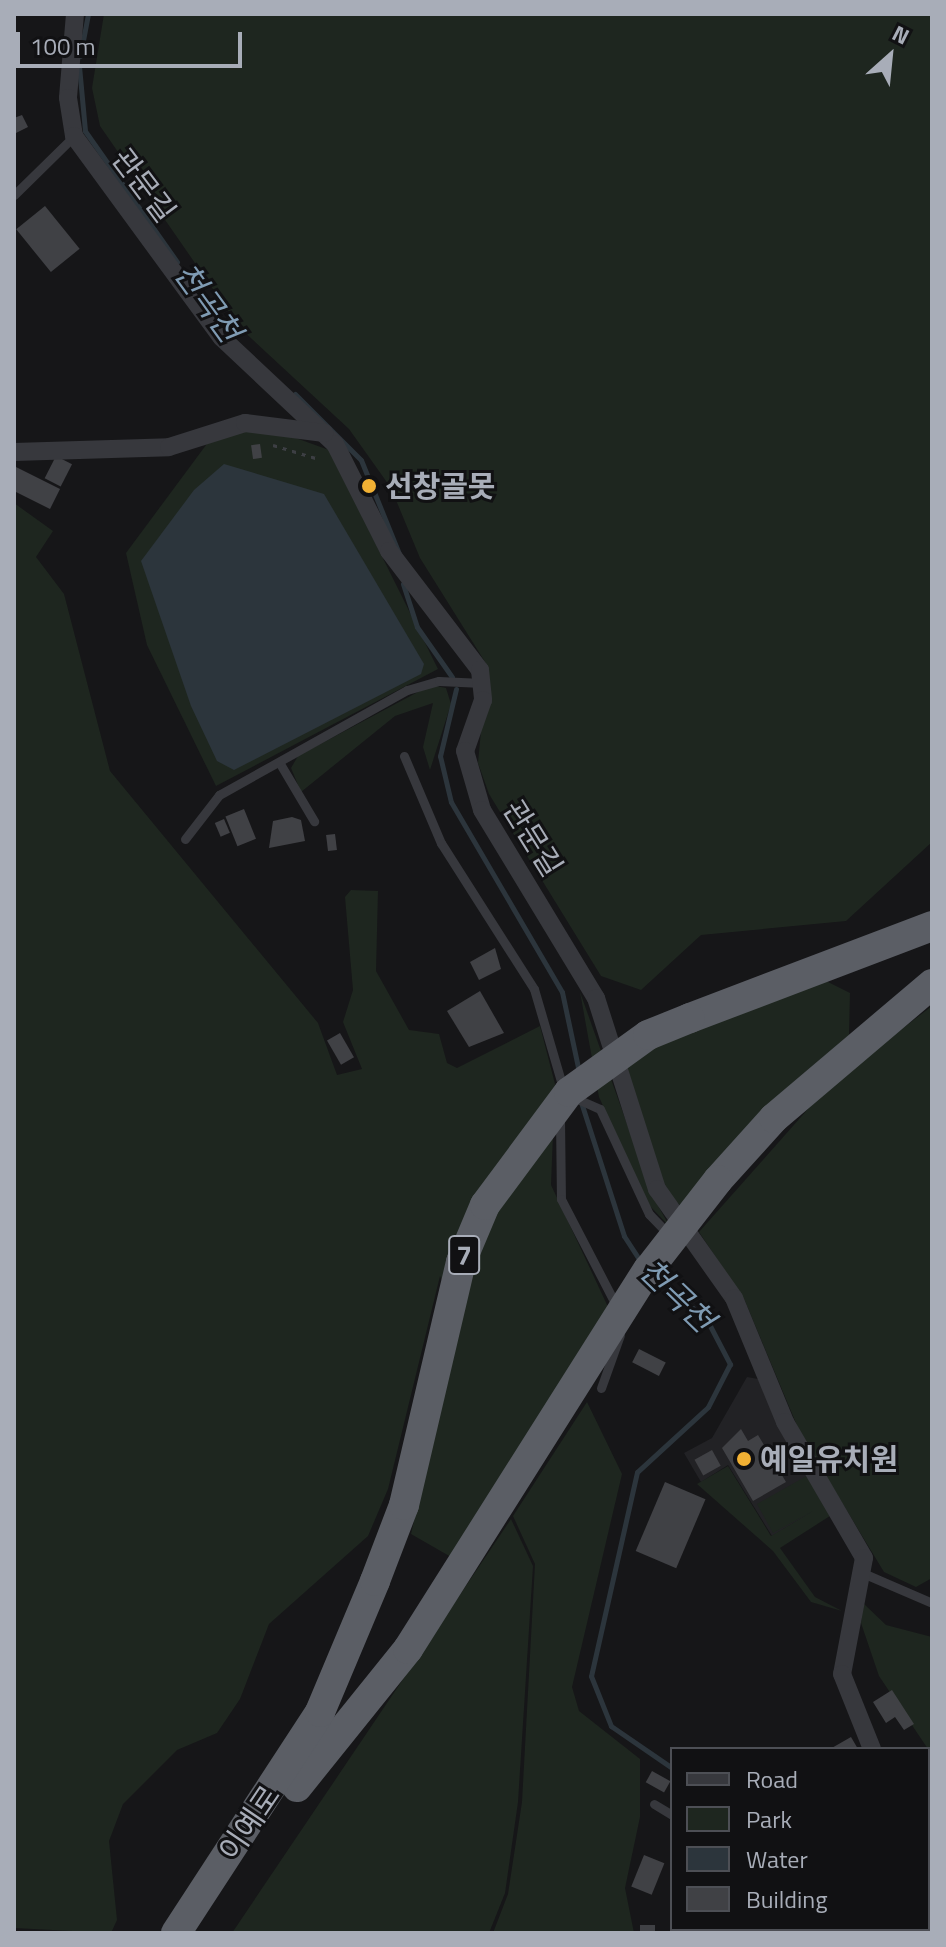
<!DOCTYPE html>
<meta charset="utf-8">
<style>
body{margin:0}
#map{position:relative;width:946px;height:1947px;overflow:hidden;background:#161618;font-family:"Titillium Web","Noto Sans KR",sans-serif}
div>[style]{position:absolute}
.built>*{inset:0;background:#222225}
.green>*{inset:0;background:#1e261f}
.water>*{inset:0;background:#2c353c}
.stream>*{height:5px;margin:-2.5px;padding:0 2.5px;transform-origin:2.5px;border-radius:2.5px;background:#2c353c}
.building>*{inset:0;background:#404145;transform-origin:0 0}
.path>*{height:3px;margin-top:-1.5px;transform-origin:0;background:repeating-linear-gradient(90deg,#3d3f44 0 4px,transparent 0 10px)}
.service>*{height:9px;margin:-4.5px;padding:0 4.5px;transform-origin:4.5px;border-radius:4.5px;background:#37383d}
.minor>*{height:18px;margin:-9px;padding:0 9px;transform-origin:9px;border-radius:9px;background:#37383d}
.trunk>*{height:30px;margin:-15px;padding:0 15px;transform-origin:15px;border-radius:15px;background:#5b5e65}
.trunk-bridge>*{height:30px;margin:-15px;padding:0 15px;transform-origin:15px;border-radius:15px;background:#5b5e65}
.dots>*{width:22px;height:22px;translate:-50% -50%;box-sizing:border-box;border:4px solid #111113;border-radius:50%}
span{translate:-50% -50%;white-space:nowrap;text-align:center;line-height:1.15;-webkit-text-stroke:6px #111113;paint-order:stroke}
.shield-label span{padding:2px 6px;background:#111113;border:2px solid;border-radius:6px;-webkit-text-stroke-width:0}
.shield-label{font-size:28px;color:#a8adb8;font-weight:700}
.street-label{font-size:30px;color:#a8adb8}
.poi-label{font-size:30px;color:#a8adb8;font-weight:700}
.left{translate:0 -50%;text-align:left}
.water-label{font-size:32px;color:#7f9bb3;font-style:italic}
.frame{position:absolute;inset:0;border:16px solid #a8adb8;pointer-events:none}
.legend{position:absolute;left:670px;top:1747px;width:260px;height:184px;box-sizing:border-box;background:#111113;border:2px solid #4d4f55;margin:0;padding:10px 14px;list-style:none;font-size:24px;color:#a8adb8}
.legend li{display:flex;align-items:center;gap:16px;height:40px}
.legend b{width:40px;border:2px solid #4d4f55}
.north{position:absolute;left:850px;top:16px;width:80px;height:80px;-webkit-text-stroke:6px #111113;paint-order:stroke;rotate:27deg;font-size:22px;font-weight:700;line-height:32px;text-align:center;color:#a8adb8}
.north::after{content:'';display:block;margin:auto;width:28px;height:36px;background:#a8adb8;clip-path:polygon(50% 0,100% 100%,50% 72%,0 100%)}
.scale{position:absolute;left:16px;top:32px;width:226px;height:36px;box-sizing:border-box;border:4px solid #a8adb8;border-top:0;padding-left:10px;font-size:24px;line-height:28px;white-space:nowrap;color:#a8adb8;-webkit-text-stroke:6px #111113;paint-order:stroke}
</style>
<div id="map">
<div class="built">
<div style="clip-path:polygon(747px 1377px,758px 1379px,827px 1503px,772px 1536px,728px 1465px,701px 1482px,684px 1453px,712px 1438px)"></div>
</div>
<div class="green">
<div style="clip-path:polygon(104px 14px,932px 14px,932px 842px,846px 921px,701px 935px,641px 990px,601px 976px,489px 794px,478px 763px,487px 665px,420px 558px,391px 488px,349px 429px,240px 328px,100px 126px,92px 88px)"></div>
<div style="clip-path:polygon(232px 431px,282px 433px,329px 450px,438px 669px,216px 786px,147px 645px,126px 553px,209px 441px)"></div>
<div style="clip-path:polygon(14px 503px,53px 531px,36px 557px,64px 594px,110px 771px,318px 1023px,337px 1075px,362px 1069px,343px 1022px,353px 990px,345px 897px,351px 890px,378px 891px,376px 971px,409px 1030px,439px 1034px,447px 1063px,457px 1068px,540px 1026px,555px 1084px,551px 1185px,609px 1309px,451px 1557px,411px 1534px,460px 1323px,440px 1276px,388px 1489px,368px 1536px,269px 1624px,240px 1699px,217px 1733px,177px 1750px,123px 1804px,109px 1841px,117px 1920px,111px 1933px,14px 1928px)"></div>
<div style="clip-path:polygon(431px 685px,446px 688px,451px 704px,430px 770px,423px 747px,433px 703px,395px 716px,301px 792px,291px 768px,298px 756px)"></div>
<div style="clip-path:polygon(824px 980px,850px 993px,849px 1035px,781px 1093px,680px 1205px,667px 1195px,654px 1165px,626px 1063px,692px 1027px)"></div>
<div style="clip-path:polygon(580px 992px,653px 1197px,670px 1227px,647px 1203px,599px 1097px)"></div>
<div style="clip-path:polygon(932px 1006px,932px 1578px,916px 1587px,884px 1572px,801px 1435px,745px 1301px,699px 1232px,831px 1083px)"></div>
<div style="clip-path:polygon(587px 1402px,622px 1474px,572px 1687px,579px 1711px,640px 1759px,640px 1817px,625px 1888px,634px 1933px,493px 1933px,508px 1894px,522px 1802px,535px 1564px,513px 1516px)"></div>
<div style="clip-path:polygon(728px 1466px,771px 1536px,813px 1511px,773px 1533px,757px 1504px,810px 1474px,833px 1514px,780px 1548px,815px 1597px,842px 1611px,811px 1602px,773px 1551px,697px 1484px)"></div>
<div style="clip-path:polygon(511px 1519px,533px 1566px,518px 1802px,505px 1893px,489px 1933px,232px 1933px)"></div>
<div style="clip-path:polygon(863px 1603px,886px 1625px,932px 1637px,932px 1790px,928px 1749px,879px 1676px,861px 1623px)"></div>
</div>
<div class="water">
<div style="clip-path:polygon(224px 464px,324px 494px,424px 664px,421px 674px,234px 770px,217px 761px,191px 706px,141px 561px,194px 490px)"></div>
</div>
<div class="stream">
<div style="left:80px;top:56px;width:43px;rotate:-79.2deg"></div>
<div style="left:79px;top:66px;width:65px;rotate:84.7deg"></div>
<div style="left:85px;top:131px;width:160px;rotate:54.9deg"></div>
<div style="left:295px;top:394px;width:93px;rotate:45deg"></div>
<div style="left:361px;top:460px;width:104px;rotate:67.9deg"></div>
<div style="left:403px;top:584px;width:45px;rotate:72deg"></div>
<div style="left:417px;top:627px;width:61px;rotate:55deg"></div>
<div style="left:456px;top:689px;width:69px;rotate:103.4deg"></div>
<div style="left:440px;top:756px;width:47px;rotate:76.6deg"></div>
<div style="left:451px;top:802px;width:220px;rotate:59.7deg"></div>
<div style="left:562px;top:992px;width:82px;rotate:78deg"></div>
<div style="left:581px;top:1102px;width:141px;rotate:72.2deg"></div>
<div style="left:624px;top:1236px;width:33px;rotate:57deg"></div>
<div style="left:655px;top:1276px;width:68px;rotate:40.2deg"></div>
<div style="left:707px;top:1320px;width:50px;rotate:62.4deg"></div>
<div style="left:730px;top:1364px;width:48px;rotate:117.1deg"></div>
<div style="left:708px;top:1407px;width:96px;rotate:137.5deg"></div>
<div style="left:637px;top:1472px;width:209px;rotate:102.7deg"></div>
<div style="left:591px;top:1676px;width:54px;rotate:68.2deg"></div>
<div style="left:611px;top:1726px;width:74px;rotate:34.5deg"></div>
<div style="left:858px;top:1929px;width:4px;rotate:63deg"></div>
</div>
<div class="building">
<div style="clip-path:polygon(22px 115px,28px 127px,14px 134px,14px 118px)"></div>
<div style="left:45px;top:206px;width:55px;height:37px;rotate:51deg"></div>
<div style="left:260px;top:444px;width:14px;height:9px;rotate:82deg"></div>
<div style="left:56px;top:456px;width:18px;height:25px;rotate:27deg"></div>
<div style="clip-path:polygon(14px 466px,60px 489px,50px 509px,14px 491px)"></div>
<div style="left:244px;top:809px;width:32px;height:20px;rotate:68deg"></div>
<div style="clip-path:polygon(292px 817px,301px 820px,305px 841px,269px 848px,273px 821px)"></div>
<div style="left:224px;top:819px;width:15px;height:10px;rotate:67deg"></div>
<div style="left:335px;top:834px;width:16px;height:9px;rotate:83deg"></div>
<div style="clip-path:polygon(495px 948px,501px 969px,479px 980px,470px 962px)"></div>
<div style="clip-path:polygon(480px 991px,504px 1033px,469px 1047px,447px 1011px)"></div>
<div style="left:340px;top:1033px;width:28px;height:15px;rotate:60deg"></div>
<div style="left:639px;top:1349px;width:30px;height:15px;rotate:27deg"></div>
<div style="clip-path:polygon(741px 1429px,748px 1441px,758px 1435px,786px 1482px,753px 1501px,722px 1448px)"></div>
<div style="left:712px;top:1450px;width:18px;height:20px;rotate:61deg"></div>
<div style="left:665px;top:1482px;width:44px;height:75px;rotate:23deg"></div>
<div style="clip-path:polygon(892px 1690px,914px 1724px,904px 1730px,895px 1717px,886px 1723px,873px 1702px)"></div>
<div style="clip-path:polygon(851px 1737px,858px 1749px,830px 1749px)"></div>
<div style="left:652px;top:1771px;width:21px;height:13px;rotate:29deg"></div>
<div style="left:644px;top:1855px;width:22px;height:34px;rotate:22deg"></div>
<div style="left:640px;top:1925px;width:15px;height:8px"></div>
</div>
<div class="path">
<div style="left:273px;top:445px;width:48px;rotate:16.9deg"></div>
</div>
<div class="service">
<div style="left:14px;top:195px;width:84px;rotate:-44.5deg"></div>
<div style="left:404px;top:756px;width:95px;rotate:67deg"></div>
<div style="left:441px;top:843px;width:173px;rotate:57.5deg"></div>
<div style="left:534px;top:989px;width:103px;rotate:73.7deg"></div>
<div style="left:279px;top:762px;width:69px;rotate:59.3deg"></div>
<div style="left:185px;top:839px;width:56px;rotate:-52.3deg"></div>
<div style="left:219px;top:795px;width:215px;rotate:-29.2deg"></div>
<div style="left:407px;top:690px;width:33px;rotate:-16deg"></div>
<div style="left:439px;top:681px;width:43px;rotate:2.7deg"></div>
<div style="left:575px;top:1098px;width:27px;rotate:24deg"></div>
<div style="left:600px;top:1109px;width:116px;rotate:65deg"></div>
<div style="left:649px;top:1214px;width:29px;rotate:46deg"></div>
<div style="left:560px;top:1119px;width:80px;rotate:89.3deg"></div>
<div style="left:561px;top:1199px;width:124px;rotate:62.6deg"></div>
<div style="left:601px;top:1388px;width:56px;rotate:-70.3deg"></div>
<div style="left:865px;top:1574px;width:73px;rotate:23.4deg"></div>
<div style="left:654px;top:1804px;width:21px;rotate:31deg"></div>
<div style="left:689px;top:1933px;width:4px;rotate:-76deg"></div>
</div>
<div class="minor">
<div style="left:75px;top:14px;width:84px;rotate:94.8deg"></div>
<div style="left:68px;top:98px;width:38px;rotate:81deg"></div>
<div style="left:74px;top:136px;width:250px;rotate:53.8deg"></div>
<div style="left:222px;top:338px;width:155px;rotate:43.2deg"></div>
<div style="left:335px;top:444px;width:120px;rotate:63.2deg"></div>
<div style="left:389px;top:551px;width:150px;rotate:52.6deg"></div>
<div style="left:480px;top:670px;width:30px;rotate:84deg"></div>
<div style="left:483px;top:700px;width:54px;rotate:109.4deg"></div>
<div style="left:465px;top:751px;width:61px;rotate:73.9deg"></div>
<div style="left:482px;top:810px;width:220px;rotate:58.8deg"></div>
<div style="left:596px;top:998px;width:201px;rotate:72.3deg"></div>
<div style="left:657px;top:1189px;width:133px;rotate:54.8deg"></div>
<div style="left:734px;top:1298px;width:134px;rotate:67.6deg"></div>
<div style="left:785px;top:1422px;width:157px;rotate:59.8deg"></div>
<div style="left:864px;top:1558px;width:118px;rotate:100.7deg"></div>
<div style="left:842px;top:1674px;width:81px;rotate:68.2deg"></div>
<div style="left:14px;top:452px;width:155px;rotate:-1.8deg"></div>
<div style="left:169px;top:447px;width:80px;rotate:-17.5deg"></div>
<div style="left:245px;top:423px;width:80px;rotate:7.2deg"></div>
<div style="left:928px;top:1900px;width:11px;rotate:68deg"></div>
</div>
<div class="trunk">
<div style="left:690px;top:1018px;width:259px;rotate:-20.8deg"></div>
<div style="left:718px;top:1180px;width:84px;rotate:-47.9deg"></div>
<div style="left:774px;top:1118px;width:207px;rotate:-40.3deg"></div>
<div style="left:297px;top:1787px;width:177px;rotate:-51.2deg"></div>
<div style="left:176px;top:1933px;width:264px;rotate:-56.9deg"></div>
<div style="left:320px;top:1712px;width:142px;rotate:-67.2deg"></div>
</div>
<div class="trunk-bridge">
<div style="left:375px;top:1581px;width:81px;rotate:-69.1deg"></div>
<div style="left:404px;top:1505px;width:250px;rotate:-76.8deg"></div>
<div style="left:461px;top:1262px;width:62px;rotate:-67.2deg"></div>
<div style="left:485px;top:1205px;width:141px;rotate:-53.4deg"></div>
<div style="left:569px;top:1092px;width:97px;rotate:-35.8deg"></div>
<div style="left:648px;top:1035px;width:45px;rotate:-22deg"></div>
<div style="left:408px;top:1649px;width:449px;rotate:-57.7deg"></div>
<div style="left:648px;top:1270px;width:114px;rotate:-52.1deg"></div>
</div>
<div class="dots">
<div style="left:369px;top:486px;background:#f2b134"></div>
<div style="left:744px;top:1459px;background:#f2b134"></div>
</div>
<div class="shield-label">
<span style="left:464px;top:1255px">7</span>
</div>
<div class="street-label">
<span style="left:144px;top:185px;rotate:53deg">관문길</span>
<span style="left:533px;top:838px;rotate:58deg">관문길</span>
<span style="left:249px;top:1823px;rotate:-56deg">이예로</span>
</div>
<div class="poi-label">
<span class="left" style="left:385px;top:486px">선창골못</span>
<span class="left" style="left:760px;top:1459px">예일유치원</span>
</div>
<div class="water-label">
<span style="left:208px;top:302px;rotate:54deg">천곡천</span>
<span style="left:677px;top:1295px;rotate:44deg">천곡천</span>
</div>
<div class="frame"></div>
<ul class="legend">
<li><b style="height:10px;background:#37383d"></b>Road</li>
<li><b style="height:22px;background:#1e261f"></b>Park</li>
<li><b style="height:22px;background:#2c353c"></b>Water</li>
<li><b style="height:22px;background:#404145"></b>Building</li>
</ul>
<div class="north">N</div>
<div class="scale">100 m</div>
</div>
